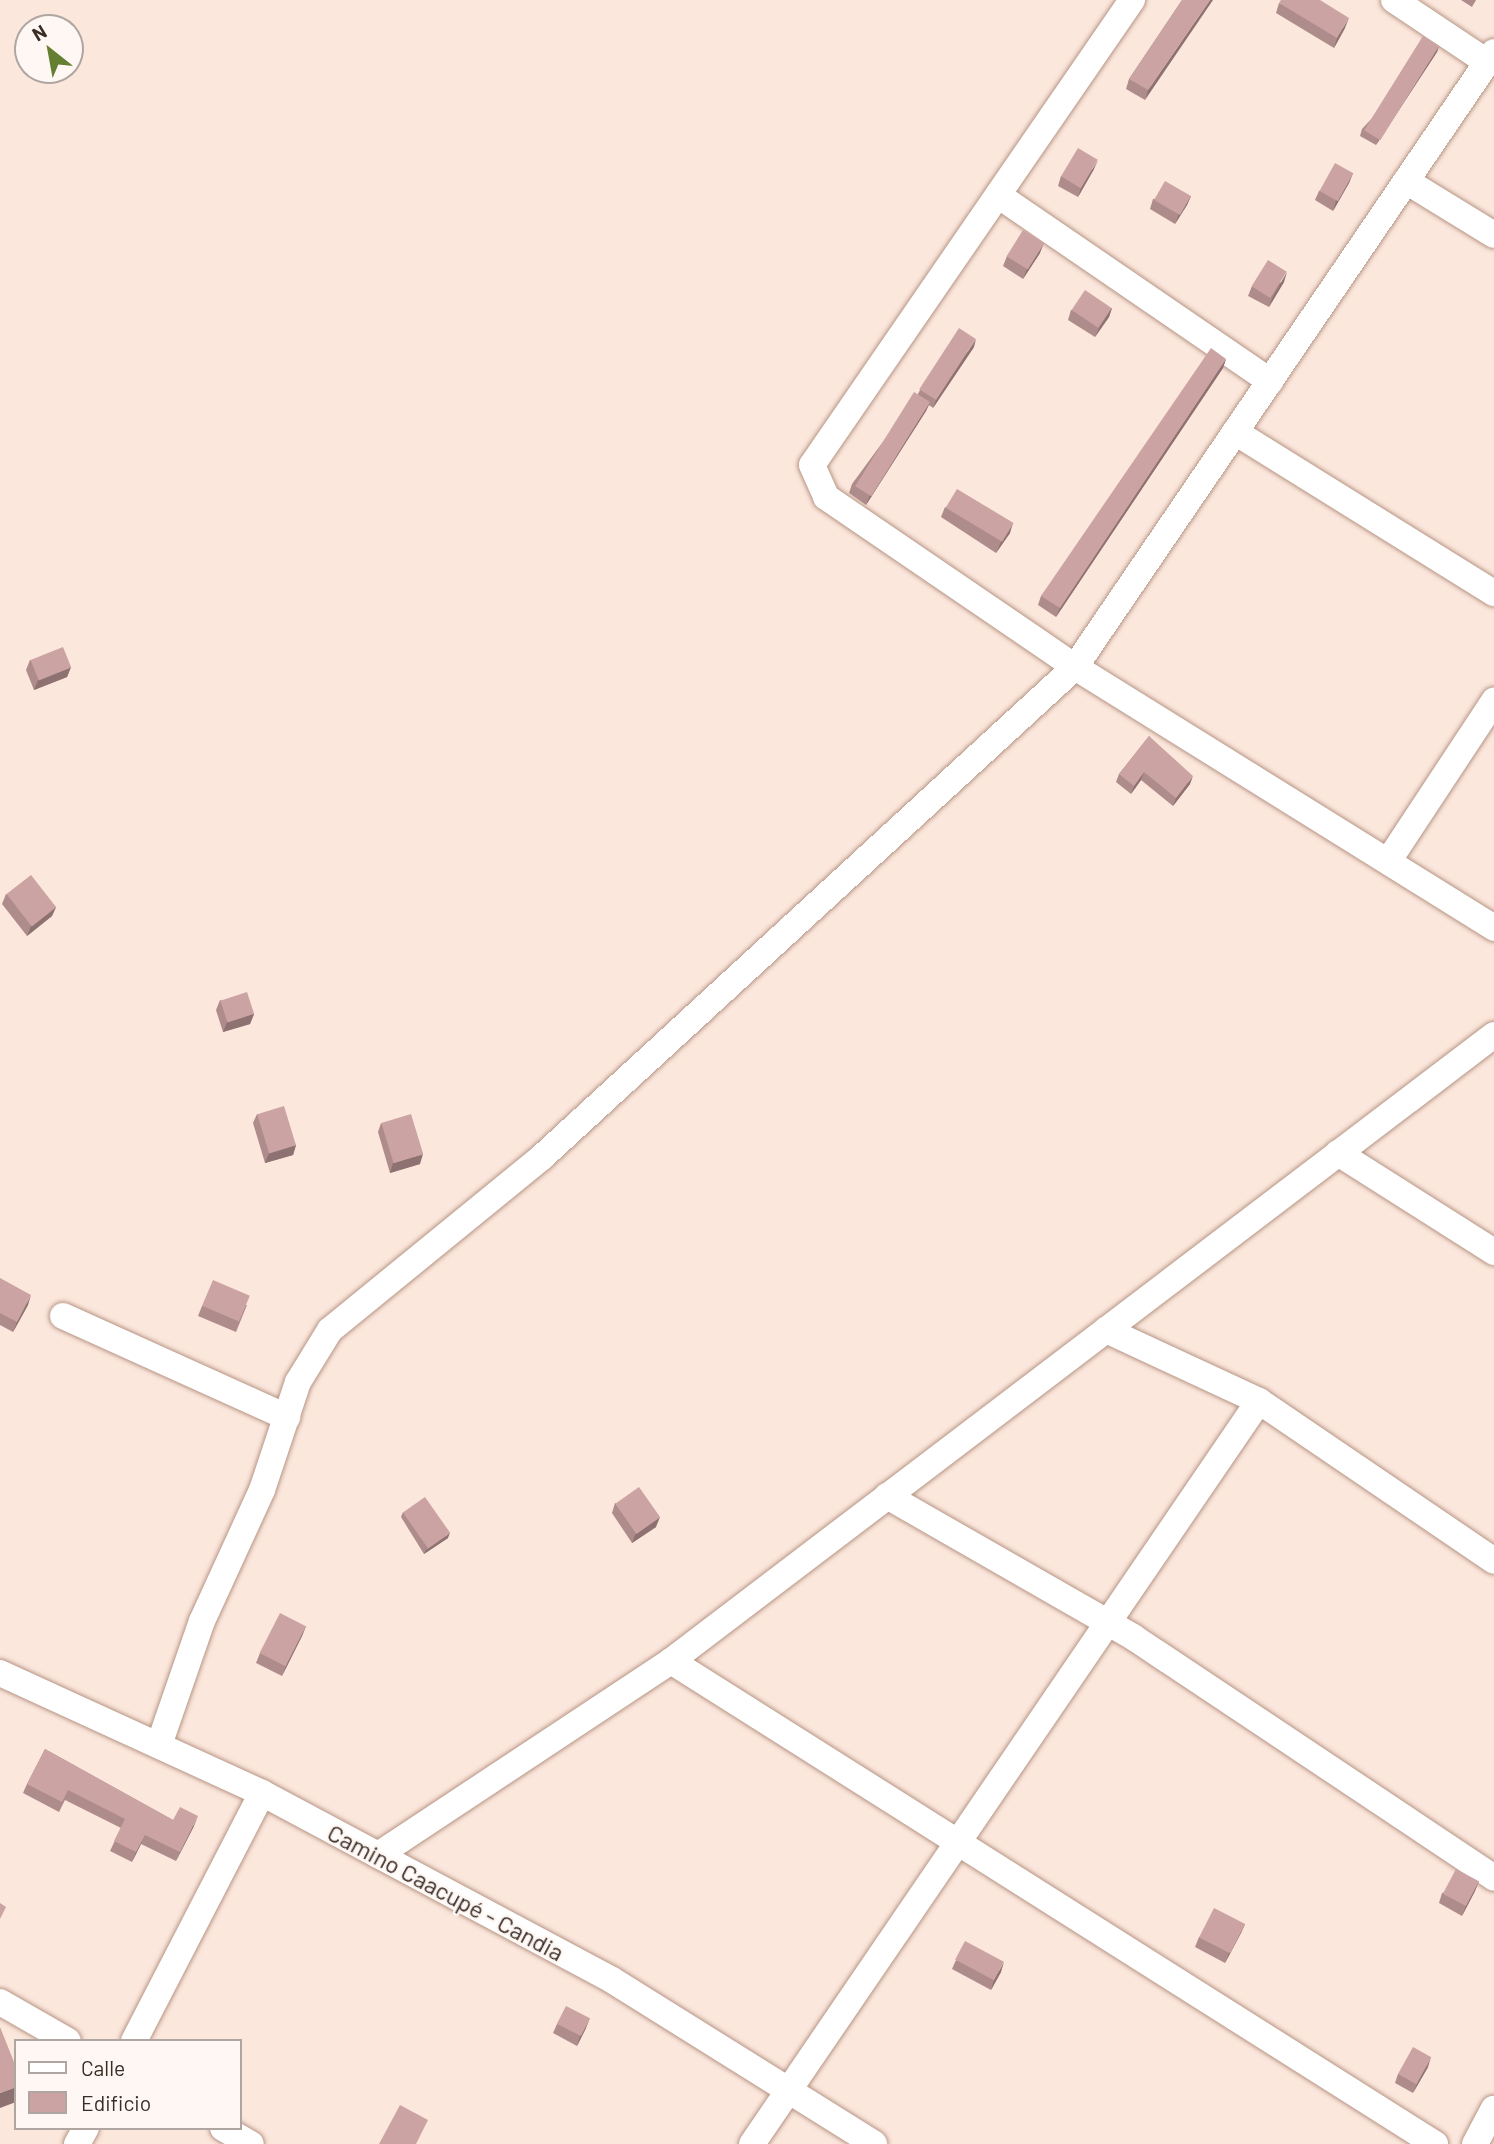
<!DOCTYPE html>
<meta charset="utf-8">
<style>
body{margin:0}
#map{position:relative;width:1494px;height:2144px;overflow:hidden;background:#fce7dc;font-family:Barlow,sans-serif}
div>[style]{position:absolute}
.roads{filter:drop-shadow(0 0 2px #b69585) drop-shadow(0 0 2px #b69585)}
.street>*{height:26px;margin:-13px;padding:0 13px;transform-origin:13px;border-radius:13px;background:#fff}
.wall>*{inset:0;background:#ae8c8b}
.shaded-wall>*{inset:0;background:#8d7271}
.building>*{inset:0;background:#caa3a2;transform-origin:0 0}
span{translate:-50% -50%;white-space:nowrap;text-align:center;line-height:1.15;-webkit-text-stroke:5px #fef7f3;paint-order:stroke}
.street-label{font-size:24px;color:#392c25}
.legend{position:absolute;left:14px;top:2039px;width:228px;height:91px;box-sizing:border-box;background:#fef7f3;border:2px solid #afa6a1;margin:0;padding:9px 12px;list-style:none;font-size:21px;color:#392c25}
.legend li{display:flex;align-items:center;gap:14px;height:35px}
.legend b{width:35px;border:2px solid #afa6a1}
.north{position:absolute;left:14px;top:14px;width:70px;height:70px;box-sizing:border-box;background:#fef7f3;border:2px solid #afa6a1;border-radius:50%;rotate:329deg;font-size:19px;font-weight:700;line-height:28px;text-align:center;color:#392c25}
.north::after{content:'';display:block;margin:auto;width:24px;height:32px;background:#657f32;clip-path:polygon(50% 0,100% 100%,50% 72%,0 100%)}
</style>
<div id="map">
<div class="roads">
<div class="street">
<div style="left:1132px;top:0;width:564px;rotate:124.53deg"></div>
<div style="left:812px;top:465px;width:35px;rotate:66deg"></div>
<div style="left:826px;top:497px;width:301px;rotate:34.3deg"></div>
<div style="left:1075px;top:667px;width:494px;rotate:31.9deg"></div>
<div style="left:1394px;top:0;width:112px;rotate:33.7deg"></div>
<div style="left:1406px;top:181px;width:103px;rotate:31.5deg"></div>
<div style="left:998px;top:195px;width:330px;rotate:34.4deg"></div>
<div style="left:1235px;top:432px;width:305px;rotate:31.9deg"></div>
<div style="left:1389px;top:860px;width:191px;rotate:-56.6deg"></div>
<div style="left:1338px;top:1153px;width:185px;rotate:32.4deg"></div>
<div style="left:63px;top:1316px;width:246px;rotate:24.3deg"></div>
<div style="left:1106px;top:1330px;width:169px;rotate:24.9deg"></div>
<div style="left:1259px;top:1401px;width:284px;rotate:34.2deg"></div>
<div style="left:887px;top:1496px;width:284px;rotate:29.8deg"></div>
<div style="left:1133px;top:1637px;width:434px;rotate:33.7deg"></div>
<div style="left:671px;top:1661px;width:904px;rotate:32.3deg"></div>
<div style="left:0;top:1673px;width:288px;rotate:24.6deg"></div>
<div style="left:262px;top:1793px;width:397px;rotate:28.1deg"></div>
<div style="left:612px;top:1980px;width:309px;rotate:32deg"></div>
<div style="left:159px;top:1745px;width:131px;rotate:-70.9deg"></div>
<div style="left:202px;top:1621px;width:144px;rotate:-65.4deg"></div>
<div style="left:262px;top:1490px;width:114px;rotate:-71.6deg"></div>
<div style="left:298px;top:1382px;width:61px;rotate:-58.4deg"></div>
<div style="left:330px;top:1330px;width:274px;rotate:-39.2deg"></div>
<div style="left:542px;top:1157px;width:724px;rotate:-42.59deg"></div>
<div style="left:1075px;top:667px;width:744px;rotate:-55.73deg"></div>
<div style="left:378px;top:1855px;width:351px;rotate:-33.5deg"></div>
<div style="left:671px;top:1661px;width:1034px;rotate:-37.26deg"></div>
<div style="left:0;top:2002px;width:78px;rotate:29.8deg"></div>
<div style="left:134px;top:2041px;width:279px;rotate:-62.7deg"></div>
<div style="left:223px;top:2128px;width:32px;rotate:30deg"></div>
<div style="left:77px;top:2144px;width:18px;rotate:-61deg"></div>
<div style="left:752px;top:2144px;width:899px;rotate:-55.69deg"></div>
<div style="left:1475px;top:2144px;width:40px;rotate:-62deg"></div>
</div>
</div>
<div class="wall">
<div style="clip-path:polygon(1182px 0,1145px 100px,1126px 89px,1129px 79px)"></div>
<div style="clip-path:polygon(1461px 0,1476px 0,1472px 7px)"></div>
<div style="clip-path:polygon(1279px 3px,1345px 28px,1334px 48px,1276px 13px)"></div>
<div style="clip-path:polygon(1439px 46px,1437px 52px,1376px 145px,1360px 136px,1362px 129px)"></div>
<div style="clip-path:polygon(1094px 169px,1078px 197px,1058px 186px,1061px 176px)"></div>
<div style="clip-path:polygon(1353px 173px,1349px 183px,1333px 211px,1315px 200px,1319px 191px)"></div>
<div style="clip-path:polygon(1191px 196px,1187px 205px,1175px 224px,1150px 209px,1153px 199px)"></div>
<div style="clip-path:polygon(1040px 253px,1023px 279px,1003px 266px,1007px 256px)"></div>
<div style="clip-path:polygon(1284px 282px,1269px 307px,1248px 296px,1252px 286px)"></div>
<div style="clip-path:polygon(1112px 308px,1109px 317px,1095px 337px,1068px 320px,1071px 310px)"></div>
<div style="clip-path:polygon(974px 347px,933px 408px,929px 405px,926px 411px,866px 505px,849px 493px,852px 484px,918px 394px,920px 390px)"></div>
<div style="clip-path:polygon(1226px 359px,1223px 368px,1056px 617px,1038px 605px,1041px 596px)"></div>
<div style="clip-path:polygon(945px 507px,1010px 533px,996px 553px,941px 517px)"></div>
<div style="clip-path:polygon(30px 660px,71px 667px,67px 677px,34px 690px,26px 670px)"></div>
<div style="clip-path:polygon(1149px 736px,1190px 784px,1173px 806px,1141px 780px,1131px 794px,1116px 782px,1119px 774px)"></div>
<div style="clip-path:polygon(6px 894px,56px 907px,52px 916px,27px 936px,2px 904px)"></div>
<div style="clip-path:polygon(220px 1000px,254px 1014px,250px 1024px,223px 1032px,216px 1010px)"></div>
<div style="clip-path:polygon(257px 1114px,296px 1145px,293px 1155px,265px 1163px,253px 1123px)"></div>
<div style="clip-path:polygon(381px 1123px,420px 1164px,390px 1173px,378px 1132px)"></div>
<div style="clip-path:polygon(0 1278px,28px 1305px,13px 1332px,0 1325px)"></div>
<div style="clip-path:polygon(247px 1305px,236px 1332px,198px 1316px,202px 1306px)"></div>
<div style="clip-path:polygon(615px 1503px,656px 1527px,632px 1543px,612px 1513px)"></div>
<div style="clip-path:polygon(403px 1512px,448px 1538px,424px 1554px,401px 1517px)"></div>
<div style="clip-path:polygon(306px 1626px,302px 1636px,282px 1676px,256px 1663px,260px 1653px)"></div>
<div style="clip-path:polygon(45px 1749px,173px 1820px,194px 1826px,176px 1861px,141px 1844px,132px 1862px,110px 1851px,121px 1828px,65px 1800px,59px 1812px,23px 1793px,27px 1784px)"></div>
<div style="clip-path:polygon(1479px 1881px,1475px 1891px,1462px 1916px,1439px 1903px,1442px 1893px)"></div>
<div style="clip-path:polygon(1245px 1924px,1241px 1933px,1225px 1963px,1195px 1947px,1199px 1937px)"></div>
<div style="clip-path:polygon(956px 1960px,1001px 1972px,991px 1990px,952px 1969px)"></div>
<div style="clip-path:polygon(557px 2024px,586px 2028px,577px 2046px,553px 2033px)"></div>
<div style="clip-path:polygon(1428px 2067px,1413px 2093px,1395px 2083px,1398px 2074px)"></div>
</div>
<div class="shaded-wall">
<div style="clip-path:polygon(1210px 0,1213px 0,1145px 100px,1148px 90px)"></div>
<div style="clip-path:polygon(1349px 18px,1345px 28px,1334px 48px,1337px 38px)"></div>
<div style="clip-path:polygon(1439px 46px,1437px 52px,1376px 145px,1379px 139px)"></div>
<div style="clip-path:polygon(1098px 160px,1094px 169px,1078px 197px,1081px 188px)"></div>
<div style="clip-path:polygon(1353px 173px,1349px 183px,1333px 211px,1336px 201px)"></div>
<div style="clip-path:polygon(1191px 196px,1187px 205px,1175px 224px,1179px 214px)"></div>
<div style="clip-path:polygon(1044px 243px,1040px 253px,1023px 279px,1027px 269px)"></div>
<div style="clip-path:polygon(1287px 272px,1284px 282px,1269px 307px,1272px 298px)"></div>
<div style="clip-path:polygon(1112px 308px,1109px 317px,1095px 337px,1099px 328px)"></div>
<div style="clip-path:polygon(976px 339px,974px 347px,933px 408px,936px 400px)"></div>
<div style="clip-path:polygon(1226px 359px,1223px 368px,1056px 617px,1060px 608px)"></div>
<div style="clip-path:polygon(930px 402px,926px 411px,866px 505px,870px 495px)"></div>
<div style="clip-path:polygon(1013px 523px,1010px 533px,996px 553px,1000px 544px)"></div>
<div style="clip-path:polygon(71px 667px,67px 677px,34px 690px,38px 680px)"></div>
<div style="clip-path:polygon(1144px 772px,1141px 780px,1131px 794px,1134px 786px)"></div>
<div style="clip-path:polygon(1193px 776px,1190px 784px,1173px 806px,1176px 798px)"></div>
<div style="clip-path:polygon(56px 907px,52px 916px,27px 936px,31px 926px)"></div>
<div style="clip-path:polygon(254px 1014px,250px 1024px,223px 1032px,227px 1022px)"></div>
<div style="clip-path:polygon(296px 1145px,293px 1155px,265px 1163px,269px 1153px)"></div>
<div style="clip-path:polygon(423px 1154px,420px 1164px,390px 1173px,393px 1163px)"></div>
<div style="clip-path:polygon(31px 1295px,28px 1305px,13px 1332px,17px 1322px)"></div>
<div style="clip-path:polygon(660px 1517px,656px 1527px,632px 1543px,636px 1533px)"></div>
<div style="clip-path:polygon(450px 1533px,448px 1538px,424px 1554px,426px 1550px)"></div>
<div style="clip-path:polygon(306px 1626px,302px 1636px,282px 1676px,286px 1666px)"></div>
<div style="clip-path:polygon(198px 1816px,194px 1826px,176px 1861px,180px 1852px)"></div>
<div style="clip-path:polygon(145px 1835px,141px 1844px,132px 1862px,136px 1852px)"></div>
<div style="clip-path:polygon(1479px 1881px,1475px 1891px,1462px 1916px,1466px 1906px)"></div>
<div style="clip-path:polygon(1245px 1924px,1241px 1933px,1225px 1963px,1229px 1953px)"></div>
<div style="clip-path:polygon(1004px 1962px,1001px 1972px,991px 1990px,994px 1980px)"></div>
<div style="clip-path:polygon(590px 2018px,586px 2028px,577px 2046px,580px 2036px)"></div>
<div style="clip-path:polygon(1431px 2057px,1428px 2067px,1413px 2093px,1417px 2084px)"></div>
<div style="clip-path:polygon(16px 2087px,16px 2102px,0 2108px,0 2093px)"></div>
</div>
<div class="building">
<div style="clip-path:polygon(1182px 0,1210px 0,1148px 90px,1129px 79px)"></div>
<div style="clip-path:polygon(1281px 0,1320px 0,1349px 18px,1337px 38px,1279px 3px)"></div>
<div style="left:1423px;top:36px;width:19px;height:111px;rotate:32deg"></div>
<div style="left:1078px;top:148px;width:23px;height:33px;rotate:31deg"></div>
<div style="left:1335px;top:163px;width:21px;height:32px;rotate:29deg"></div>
<div style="left:1165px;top:181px;width:30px;height:22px;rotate:30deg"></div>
<div style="left:1023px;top:230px;width:25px;height:31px;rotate:32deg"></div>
<div style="left:1268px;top:260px;width:22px;height:31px;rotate:32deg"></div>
<div style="left:1085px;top:290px;width:32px;height:24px;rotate:34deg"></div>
<div style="left:959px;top:328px;width:20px;height:73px;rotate:33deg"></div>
<div style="clip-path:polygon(1211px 348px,1226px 359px,1060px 608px,1041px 596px)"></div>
<div style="left:914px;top:392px;width:19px;height:111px;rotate:32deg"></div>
<div style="left:957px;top:489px;width:66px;height:22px;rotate:31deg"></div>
<div style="left:63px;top:647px;width:22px;height:35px;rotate:68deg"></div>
<div style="clip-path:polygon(1149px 736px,1193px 776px,1176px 798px,1144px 772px,1134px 786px,1119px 774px)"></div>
<div style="left:31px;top:875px;width:41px;height:31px;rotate:52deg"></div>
<div style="left:247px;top:992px;width:23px;height:28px;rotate:72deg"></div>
<div style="left:284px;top:1106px;width:41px;height:28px;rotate:73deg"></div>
<div style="left:411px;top:1114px;width:42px;height:31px;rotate:73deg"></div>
<div style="clip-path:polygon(0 1278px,31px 1295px,17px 1322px,0 1313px)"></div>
<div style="left:213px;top:1280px;width:40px;height:28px;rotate:23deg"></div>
<div style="left:639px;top:1487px;width:37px;height:29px;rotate:55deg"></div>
<div style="left:425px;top:1497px;width:44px;height:27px;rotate:55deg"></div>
<div style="left:280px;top:1613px;width:29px;height:45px;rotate:27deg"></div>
<div style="clip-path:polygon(45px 1749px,173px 1820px,180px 1807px,198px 1816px,180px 1852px,145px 1835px,136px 1852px,114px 1841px,125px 1819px,68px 1790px,62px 1802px,27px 1784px)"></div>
<div style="left:1456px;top:1869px;width:26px;height:28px;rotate:28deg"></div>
<div style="clip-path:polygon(0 1903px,6px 1907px,0 1919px)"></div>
<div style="left:1214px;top:1908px;width:35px;height:33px;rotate:27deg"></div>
<div style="left:965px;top:1941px;width:44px;height:21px;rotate:28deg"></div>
<div style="left:566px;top:2006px;width:27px;height:20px;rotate:27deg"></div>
<div style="clip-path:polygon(0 2027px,16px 2067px,16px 2087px,0 2093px)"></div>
<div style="left:1413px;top:2047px;width:21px;height:31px;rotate:29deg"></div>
<div style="clip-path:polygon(400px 2105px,428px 2120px,416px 2144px,379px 2144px)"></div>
</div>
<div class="street-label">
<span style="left:446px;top:1892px;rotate:28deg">Camino Caacupé - Candia</span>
</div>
<ul class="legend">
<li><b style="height:9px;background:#fff"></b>Calle</li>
<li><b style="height:19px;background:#caa3a2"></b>Edificio</li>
</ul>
<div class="north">N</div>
</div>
